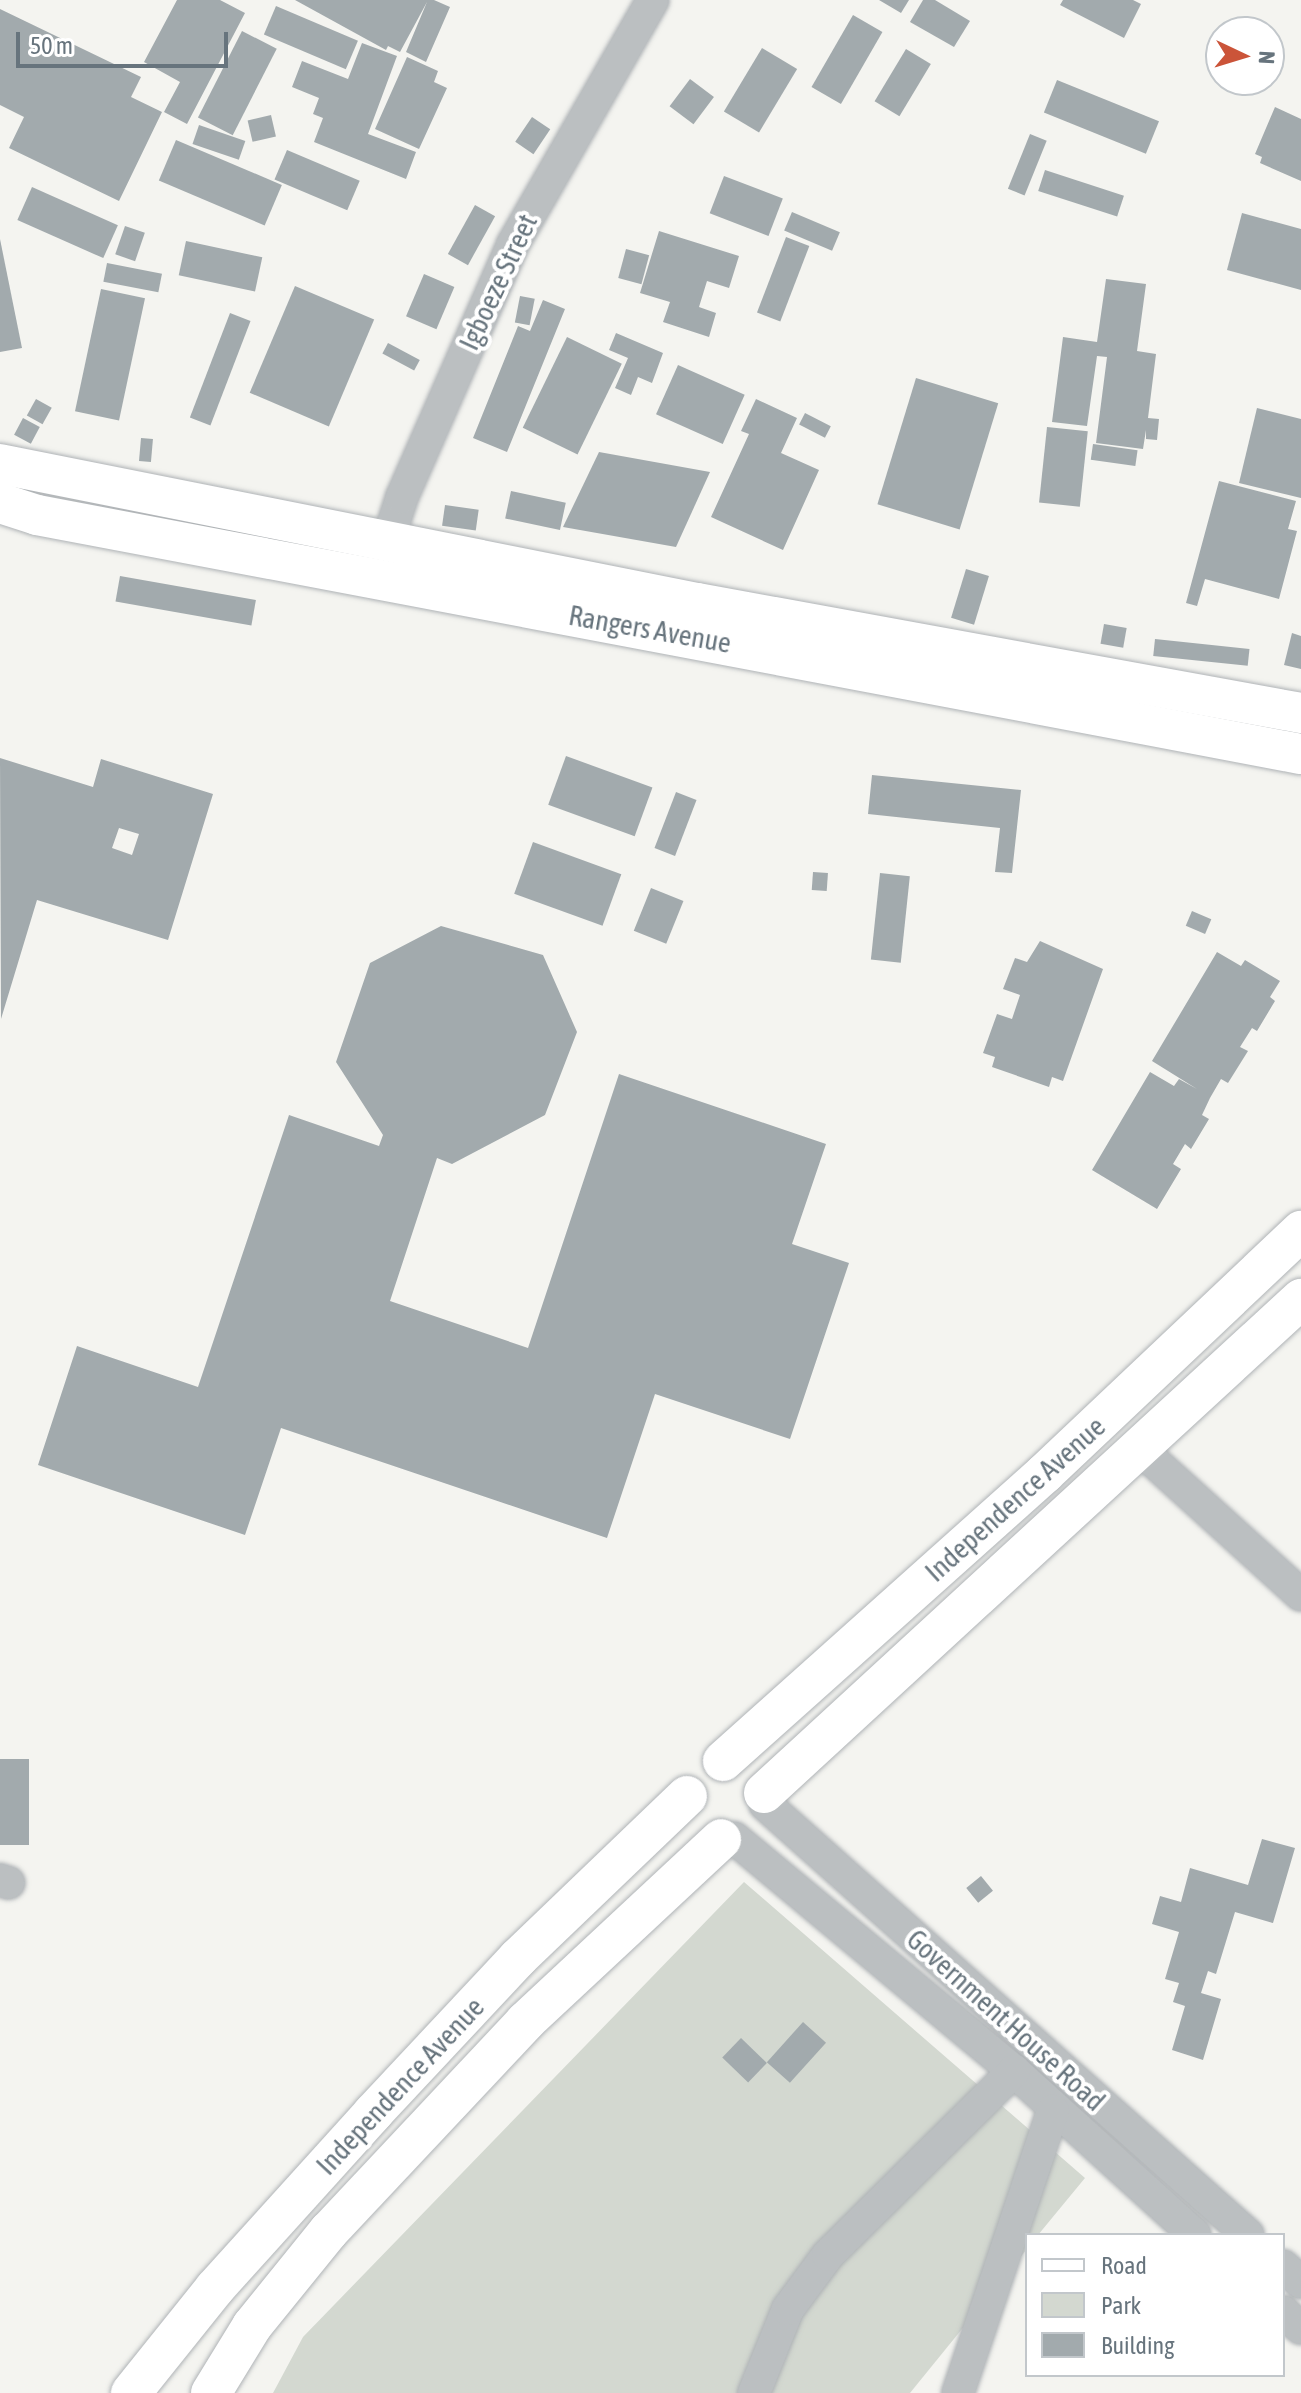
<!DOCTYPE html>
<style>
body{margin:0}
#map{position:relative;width:1301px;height:2393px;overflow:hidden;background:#f4f4f0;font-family:"Asap Condensed",sans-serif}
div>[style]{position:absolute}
.green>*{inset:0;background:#d3d8d0}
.building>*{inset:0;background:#a2aaad;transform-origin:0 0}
.roads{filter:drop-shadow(0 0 2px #afb3b6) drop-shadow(0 0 2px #afb3b6)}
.minor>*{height:32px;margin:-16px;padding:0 16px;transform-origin:16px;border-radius:16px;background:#bbbfc1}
.major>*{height:40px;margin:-20px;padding:0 20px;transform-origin:20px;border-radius:20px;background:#fff}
span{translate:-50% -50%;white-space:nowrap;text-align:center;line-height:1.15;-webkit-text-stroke:8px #fff;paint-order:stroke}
.street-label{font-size:28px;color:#67747d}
.legend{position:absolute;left:1025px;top:2233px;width:260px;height:144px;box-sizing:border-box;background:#fff;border:2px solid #c2c7cb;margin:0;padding:10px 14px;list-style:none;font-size:24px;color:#67747d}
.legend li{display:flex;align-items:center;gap:16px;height:40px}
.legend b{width:40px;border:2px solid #c2c7cb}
.north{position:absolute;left:1205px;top:16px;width:80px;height:80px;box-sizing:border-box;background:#fff;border:2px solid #c2c7cb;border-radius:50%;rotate:94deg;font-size:22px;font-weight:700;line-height:32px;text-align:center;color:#67747d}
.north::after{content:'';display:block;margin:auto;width:28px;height:36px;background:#cb5439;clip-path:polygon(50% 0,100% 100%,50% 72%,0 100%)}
.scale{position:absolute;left:16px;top:32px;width:212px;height:36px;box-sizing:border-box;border:4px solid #67747d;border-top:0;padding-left:10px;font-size:24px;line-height:28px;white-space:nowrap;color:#67747d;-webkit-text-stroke:6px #fff;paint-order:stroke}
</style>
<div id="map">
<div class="green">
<div style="clip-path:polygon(744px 1882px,1085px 2178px,1038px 2235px,1027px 2235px,1027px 2249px,910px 2393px,273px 2393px,303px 2337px)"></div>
</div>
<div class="building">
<div style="clip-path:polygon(177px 0,220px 0,245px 13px,187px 124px,164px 112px,180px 82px,144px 62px)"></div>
<div style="clip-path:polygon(295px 0,434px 0,450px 7px,426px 62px,406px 52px,427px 2px,400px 52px,388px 46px,386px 50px)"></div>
<div style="clip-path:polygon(879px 0,909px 0,901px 13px)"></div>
<div style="clip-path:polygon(923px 0,935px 0,970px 21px,954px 47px,910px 22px)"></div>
<div style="clip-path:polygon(1063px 0,1133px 0,1141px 4px,1124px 38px,1060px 5px)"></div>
<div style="left:276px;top:6px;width:89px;height:31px;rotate:23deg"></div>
<div style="clip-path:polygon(0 9px,141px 77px,131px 97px,162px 112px,119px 201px,9px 148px,24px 117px,0 105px)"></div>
<div style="left:853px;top:15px;width:34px;height:83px;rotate:30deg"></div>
<div style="left:242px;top:31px;width:39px;height:97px;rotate:27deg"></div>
<div style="clip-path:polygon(362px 43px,397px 56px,368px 134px,416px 152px,406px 179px,314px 142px,323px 118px,313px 114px,319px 98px,292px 87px,302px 61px,348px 79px)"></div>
<div style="left:762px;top:48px;width:41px;height:74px;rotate:31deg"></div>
<div style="left:906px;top:49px;width:29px;height:61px;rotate:31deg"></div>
<div style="clip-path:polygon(407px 57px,438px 71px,434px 82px,447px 88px,419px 149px,375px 129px)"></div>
<div style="left:690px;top:79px;width:30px;height:34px;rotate:37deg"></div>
<div style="left:1057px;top:80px;width:110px;height:35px;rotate:22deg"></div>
<div style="clip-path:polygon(1275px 107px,1301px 119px,1301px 181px,1260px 163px,1262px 157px,1255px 154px)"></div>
<div style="left:271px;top:115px;width:22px;height:24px;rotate:77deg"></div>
<div style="left:532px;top:117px;width:22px;height:30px;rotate:34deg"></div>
<div style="left:199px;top:125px;width:49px;height:20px;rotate:19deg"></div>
<div style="left:1030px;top:134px;width:18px;height:59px;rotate:22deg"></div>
<div style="left:176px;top:140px;width:115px;height:44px;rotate:23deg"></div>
<div style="left:287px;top:150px;width:79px;height:32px;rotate:23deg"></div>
<div style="left:1045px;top:170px;width:83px;height:22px;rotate:18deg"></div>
<div style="left:724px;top:176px;width:63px;height:40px;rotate:21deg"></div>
<div style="left:32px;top:187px;width:94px;height:36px;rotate:24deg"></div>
<div style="left:475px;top:205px;width:23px;height:56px;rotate:29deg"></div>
<div style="left:792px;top:212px;width:52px;height:20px;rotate:23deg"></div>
<div style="clip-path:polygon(1242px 213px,1301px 229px,1301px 290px,1227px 270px)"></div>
<div style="left:125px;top:226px;width:21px;height:30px;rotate:19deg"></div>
<div style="clip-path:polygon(659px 231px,739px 256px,729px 288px,707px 281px,699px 307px,716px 313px,709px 337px,663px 322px,670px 302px,640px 293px)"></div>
<div style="left:786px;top:237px;width:25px;height:81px;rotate:21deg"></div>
<div style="clip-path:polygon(0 239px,22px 348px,0 352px)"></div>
<div style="left:186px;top:241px;width:78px;height:35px;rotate:12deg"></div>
<div style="left:626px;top:249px;width:24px;height:30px;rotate:15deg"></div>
<div style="left:107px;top:263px;width:56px;height:19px;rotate:11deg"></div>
<div style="left:424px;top:274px;width:33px;height:46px;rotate:23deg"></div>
<div style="clip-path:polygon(1106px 279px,1146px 284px,1137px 351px,1156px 354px,1148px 418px,1159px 419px,1157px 440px,1146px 439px,1146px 430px,1143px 449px,1096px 443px,1107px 357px,1097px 356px,1087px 426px,1052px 422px,1063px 337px,1097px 342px)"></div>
<div style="left:295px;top:286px;width:86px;height:116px;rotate:23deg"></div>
<div style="left:101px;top:289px;width:45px;height:125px;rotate:12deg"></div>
<div style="left:520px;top:296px;width:15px;height:27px;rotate:11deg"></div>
<div style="clip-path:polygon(543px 300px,565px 309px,507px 452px,473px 438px,518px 326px,530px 331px)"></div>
<div style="left:230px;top:313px;width:22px;height:112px;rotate:21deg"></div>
<div style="clip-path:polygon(616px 333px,663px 353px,652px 383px,638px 377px,631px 395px,615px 388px,628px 358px,609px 350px)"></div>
<div style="left:567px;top:337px;width:61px;height:101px;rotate:26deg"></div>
<div style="left:388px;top:343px;width:36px;height:12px;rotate:28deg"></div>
<div style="left:678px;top:365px;width:73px;height:54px;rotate:24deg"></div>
<div style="left:916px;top:378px;width:86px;height:132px;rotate:17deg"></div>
<div style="left:36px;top:399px;width:18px;height:19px;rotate:29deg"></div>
<div style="clip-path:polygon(756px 399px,797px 418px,781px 453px,819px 470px,783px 550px,711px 517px,749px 434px,741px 431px)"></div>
<div style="clip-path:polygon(1257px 408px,1301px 419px,1301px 498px,1239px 483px)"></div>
<div style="left:805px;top:413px;width:29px;height:13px;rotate:27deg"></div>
<div style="left:23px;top:418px;width:19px;height:19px;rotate:28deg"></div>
<div style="left:1047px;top:427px;width:41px;height:76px;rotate:6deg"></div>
<div style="left:141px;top:438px;width:12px;height:23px;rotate:5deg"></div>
<div style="left:1093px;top:444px;width:45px;height:16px;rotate:8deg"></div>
<div style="clip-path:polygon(599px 452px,710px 472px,676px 547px,563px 527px)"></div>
<div style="clip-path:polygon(1219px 481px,1296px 501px,1288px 529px,1297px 531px,1279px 599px,1205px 579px,1197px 606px,1186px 603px)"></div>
<div style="left:511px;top:491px;width:56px;height:28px;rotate:12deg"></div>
<div style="left:445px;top:505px;width:34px;height:21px;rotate:8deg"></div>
<div style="left:966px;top:569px;width:24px;height:51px;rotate:17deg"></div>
<div style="left:120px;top:576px;width:138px;height:26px;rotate:10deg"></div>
<div style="left:1104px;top:624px;width:23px;height:20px;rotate:10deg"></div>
<div style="clip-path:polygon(1292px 633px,1301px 636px,1301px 669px,1284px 665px)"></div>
<div style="left:1155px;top:639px;width:95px;height:17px;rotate:6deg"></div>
<div style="left:566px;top:756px;width:92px;height:52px;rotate:20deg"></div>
<div style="clip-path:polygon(evenodd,0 758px,93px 787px,101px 759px,213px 794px,168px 940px,37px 900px,1px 1019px,0 758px,119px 828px,139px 834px,132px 855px,112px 848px,119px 828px)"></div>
<div style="clip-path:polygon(872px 775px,1021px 790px,1012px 873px,995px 872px,1000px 828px,868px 814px)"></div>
<div style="left:676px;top:792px;width:22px;height:60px;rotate:21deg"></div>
<div style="left:533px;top:842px;width:94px;height:55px;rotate:20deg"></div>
<div style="left:813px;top:872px;width:15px;height:18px;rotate:4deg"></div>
<div style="left:880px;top:873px;width:30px;height:87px;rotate:6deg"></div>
<div style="left:651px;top:888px;width:35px;height:46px;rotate:22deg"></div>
<div style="left:1192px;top:911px;width:21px;height:16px;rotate:23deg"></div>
<div style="clip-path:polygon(441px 926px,543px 955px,577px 1032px,545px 1115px,452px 1164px,437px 1158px,390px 1301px,528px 1348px,619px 1074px,826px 1144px,792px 1244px,849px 1263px,790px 1439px,655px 1394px,607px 1538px,281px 1428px,245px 1535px,38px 1465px,77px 1346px,198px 1387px,289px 1115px,379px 1146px,383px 1135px,336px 1062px,370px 963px)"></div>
<div style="clip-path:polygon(1040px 941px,1103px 969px,1063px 1081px,1052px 1077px,1049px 1087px,992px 1067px,995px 1057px,983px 1053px,997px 1014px,1012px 1019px,1020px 995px,1003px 989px,1015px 958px,1027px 962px)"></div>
<div style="clip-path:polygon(1217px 952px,1241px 966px,1245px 960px,1280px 981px,1270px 997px,1275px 1001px,1257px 1031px,1252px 1028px,1240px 1047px,1248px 1051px,1228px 1083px,1221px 1079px,1210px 1098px,1202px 1115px,1209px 1119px,1191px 1149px,1185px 1144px,1173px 1164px,1181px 1169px,1157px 1209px,1092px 1170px,1150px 1072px,1174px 1086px,1179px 1079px,1197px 1089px,1152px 1061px)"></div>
<div style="left:0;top:1759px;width:29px;height:86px"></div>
<div style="clip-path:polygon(1262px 1839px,1295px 1848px,1273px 1923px,1235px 1912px,1216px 1974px,1208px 1971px,1201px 1993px,1221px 1999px,1203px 2060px,1172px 2050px,1185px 2006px,1173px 2002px,1179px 1983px,1165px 1979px,1179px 1932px,1152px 1924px,1160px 1896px,1181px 1902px,1190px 1868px,1248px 1885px)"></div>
<div style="left:981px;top:1876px;width:19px;height:19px;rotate:51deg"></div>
<div style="left:803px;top:2022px;width:31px;height:54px;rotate:42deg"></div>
<div style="left:741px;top:2038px;width:36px;height:27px;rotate:44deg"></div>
</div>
<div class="roads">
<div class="minor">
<div style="left:380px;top:565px;width:71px;rotate:-72.1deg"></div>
<div style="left:402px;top:497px;width:276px;rotate:-66.3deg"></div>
<div style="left:513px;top:244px;width:281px;rotate:-60.2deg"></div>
<div style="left:1140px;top:1449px;width:217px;rotate:42.2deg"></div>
<div style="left:765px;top:1804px;width:647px;rotate:41.74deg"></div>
<div style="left:734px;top:1838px;width:364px;rotate:39.8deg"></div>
<div style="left:1014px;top:2071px;width:244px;rotate:42.2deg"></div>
<div style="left:0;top:1880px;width:9px;rotate:18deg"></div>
<div style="left:1283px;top:2266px;width:24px;rotate:42deg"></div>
<div style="left:1283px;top:2312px;width:24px;rotate:42deg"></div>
<div style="left:754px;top:2393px;width:91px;rotate:-68deg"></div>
<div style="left:788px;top:2309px;width:67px;rotate:-53.5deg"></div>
<div style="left:828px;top:2255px;width:262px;rotate:-44.7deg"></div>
<div style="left:958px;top:2393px;width:298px;rotate:-71.4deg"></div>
</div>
<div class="major">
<div style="left:0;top:464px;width:711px;rotate:11.28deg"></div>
<div style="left:697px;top:603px;width:614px;rotate:10.32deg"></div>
<div style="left:0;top:503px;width:39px;rotate:18deg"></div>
<div style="left:37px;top:515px;width:1286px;rotate:10.71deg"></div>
<div style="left:723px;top:1761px;width:431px;rotate:-41.8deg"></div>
<div style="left:1044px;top:1474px;width:354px;rotate:-43.4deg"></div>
<div style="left:764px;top:1793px;width:730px;rotate:-42.61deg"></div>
<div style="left:131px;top:2393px;width:134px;rotate:-51.3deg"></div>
<div style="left:215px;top:2288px;width:236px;rotate:-47.9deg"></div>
<div style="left:373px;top:2113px;width:212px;rotate:-46.9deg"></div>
<div style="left:518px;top:1958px;width:234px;rotate:-43.8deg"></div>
<div style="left:211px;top:2393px;width:79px;rotate:-58.5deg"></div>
<div style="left:252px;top:2326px;width:122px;rotate:-51deg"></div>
<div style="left:329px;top:2231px;width:287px;rotate:-46.8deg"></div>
<div style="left:525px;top:2022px;width:268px;rotate:-43deg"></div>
</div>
</div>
<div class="street-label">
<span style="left:498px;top:282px;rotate:-65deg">Igboeze Street</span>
<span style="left:650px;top:629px;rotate:10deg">Rangers Avenue</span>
<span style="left:1015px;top:1499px;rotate:-42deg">Independence Avenue</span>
<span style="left:1006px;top:2020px;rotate:42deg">Government House Road</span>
<span style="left:400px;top:2086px;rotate:-47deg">Independence Avenue</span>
</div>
<ul class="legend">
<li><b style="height:10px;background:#fff"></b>Road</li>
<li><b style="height:22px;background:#d3d8d0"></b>Park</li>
<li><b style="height:22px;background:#a2aaad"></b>Building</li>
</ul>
<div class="north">N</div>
<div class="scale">50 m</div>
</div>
